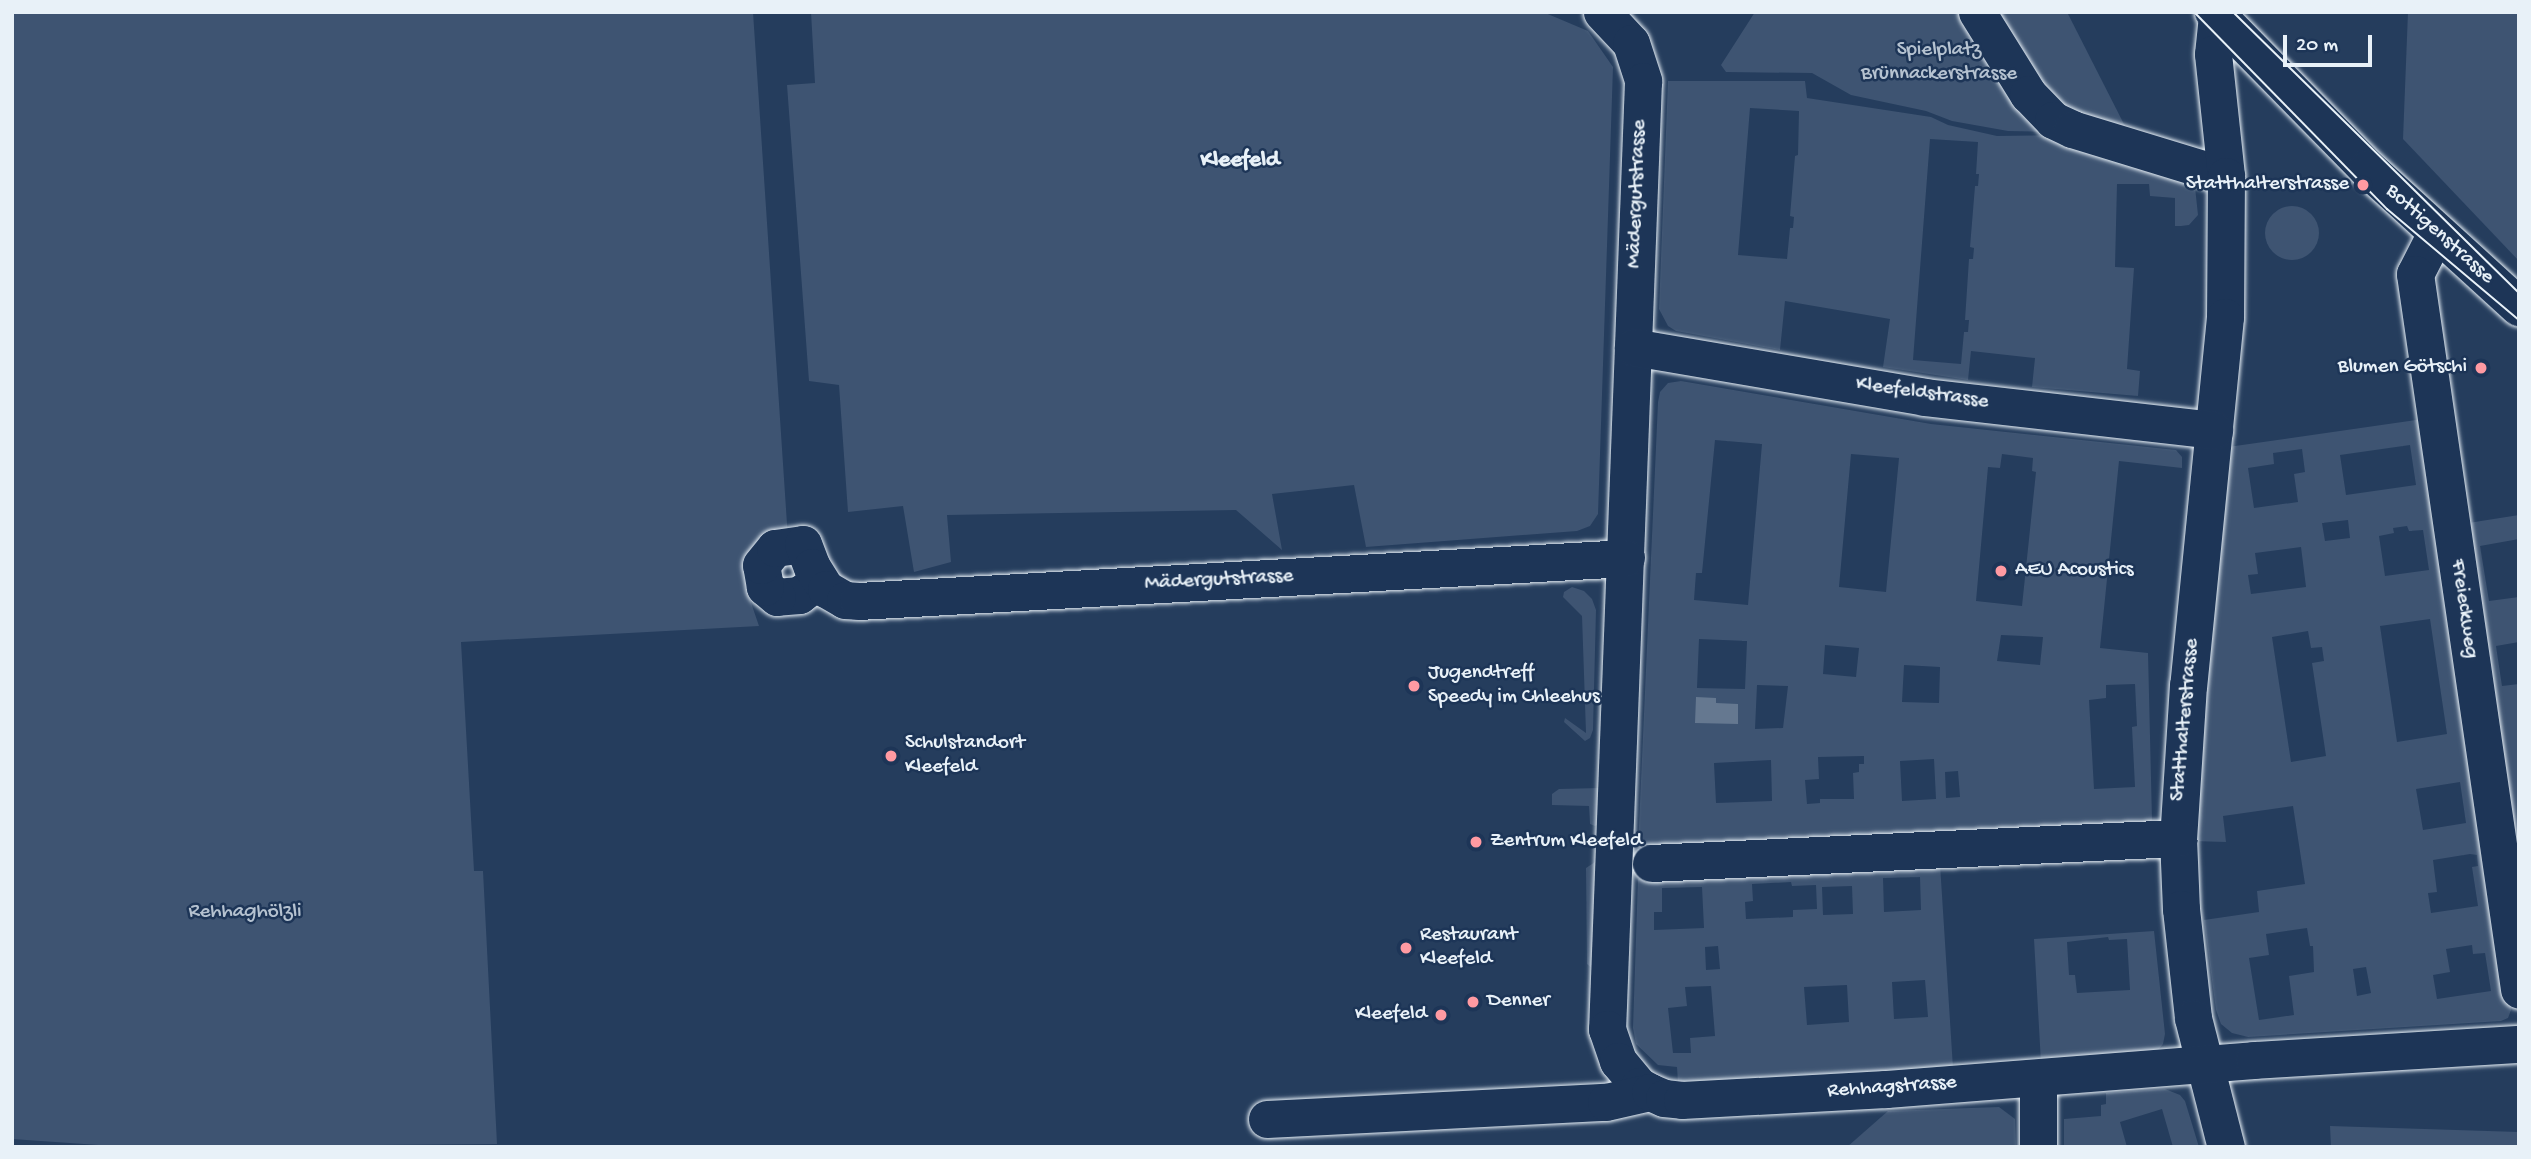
<!DOCTYPE html>
<meta charset="utf-8">
<style>
body{margin:0}
#map{position:relative;width:2531px;height:1159px;overflow:hidden;background:#253d5d;font-family:"Gochi Hand",sans-serif}
div>[style]{position:absolute}
.green>*{inset:0;background:#3e5472}
.round{border-radius:50%}
.water>*{inset:0;background:#657890}
.roads{filter:drop-shadow(0 0 2px #e8f1f8) drop-shadow(0 0 2px #e8f1f8)}
.street>*{height:37px;margin:-18.5px;padding:0 18.5px;transform-origin:18.5px;border-radius:18.5px;background:#1d3557}
.secondary>*{height:38px;margin:-19px;padding:0 19px;transform-origin:19px;border-radius:19px;background:#1d3557}
.tram>*{height:2px;margin:-1px;padding:0 1px;transform-origin:1px;border-radius:1px;background:#e8f1f8}
.dots>*{width:19px;height:19px;translate:-50% -50%;box-sizing:border-box;border:4px solid #1d3557;border-radius:50%}
span{translate:-50% -50%;white-space:nowrap;text-align:center;line-height:1.15;-webkit-text-stroke:5px #1d3557;paint-order:stroke}
.park-label{font-size:21px;color:#b5c2d0}
.poi-label{font-size:21px;color:#e8f1f8}
.right{translate:-100% -50%;text-align:right}
.left{translate:0 -50%;text-align:left}
.street-label{font-size:21px;color:#e8f1f8}
.neighbourhood-label{font-size:23px;color:#e8f1f8;font-weight:700}
.frame{position:absolute;inset:0;border:14px solid #e8f1f8;pointer-events:none}
.scale{position:absolute;left:2283px;top:35px;width:89px;height:32px;box-sizing:border-box;border:4px solid #e8f1f8;border-top:0;padding-left:9px;font-size:21px;line-height:24px;white-space:nowrap;color:#e8f1f8;-webkit-text-stroke:5px #1d3557;paint-order:stroke}
</style>
<div id="map">
<div class="green">
<div style="clip-path:polygon(12px 12px,753px 12px,788px 539px,749px 557px,746px 588px,759px 626px,461px 642px,474px 871px,483px 871px,497px 1144px,127px 1147px,12px 1139px)"></div>
<div style="clip-path:polygon(811px 12px,1543px 12px,1588px 31px,1613px 67px,1598px 514px,1590px 526px,1577px 531px,1366px 547px,1354px 485px,1272px 494px,1282px 550px,1236px 510px,947px 515px,951px 562px,914px 572px,903px 506px,848px 512px,839px 385px,809px 381px,787px 85px,815px 83px)"></div>
<div style="clip-path:polygon(1755px 12px,1965px 12px,2054px 132px,2008px 131px,1952px 121px,1926px 111px,1851px 95px,1812px 73px,1726px 72px,1721px 65px)"></div>
<div style="clip-path:polygon(1988px 12px,2067px 12px,2130px 136px,2053px 109px)"></div>
<div style="clip-path:polygon(2408px 12px,2519px 12px,2519px 261px,2403px 139px)"></div>
<div style="clip-path:polygon(evenodd,1668px 81px,1805px 81px,1807px 98px,1931px 117px,1948px 125px,1997px 136px,2059px 135px,2190px 178px,2195px 187px,2198px 215px,2189px 225px,2181px 226px,2175px 226px,2175px 198px,2150px 196px,2149px 184px,2117px 184px,2115px 267px,2134px 268px,2127px 369px,2140px 371px,2138px 396px,2032px 387px,2035px 358px,1971px 351px,1968px 380px,1883px 367px,1890px 319px,1785px 301px,1780px 350px,1676px 331px,1668px 326px,1659px 309px,1668px 81px,1750px 108px,1799px 111px,1798px 155px,1795px 156px,1790px 216px,1794px 217px,1793px 228px,1790px 228px,1787px 259px,1738px 255px,1750px 108px,1668px 81px,1930px 139px,1978px 142px,1976px 174px,1979px 174px,1978px 186px,1975px 186px,1970px 247px,1974px 248px,1973px 259px,1969px 259px,1965px 320px,1969px 320px,1968px 332px,1964px 332px,1961px 364px,1913px 360px,1930px 139px)"></div>
<div class="round" style="left:2265px;top:206px;width:54px;height:54px"></div>
<div style="clip-path:polygon(evenodd,1681px 381px,1931px 424px,2176px 450px,2182px 457px,2182px 468px,2119px 461px,2100px 648px,2148px 653px,2152px 820px,2147px 825px,1638px 848px,1658px 402px,1660px 392px,1668px 383px,1681px 381px,1715px 440px,1762px 444px,1748px 605px,1694px 600px,1696px 573px,1702px 573px,1715px 440px,1681px 381px,1851px 454px,1899px 458px,1886px 592px,1839px 587px,1851px 454px,1681px 381px,2002px 454px,2033px 458px,2032px 471px,2036px 472px,2022px 606px,1976px 601px,1988px 467px,2000px 468px,2002px 454px,1681px 381px,2001px 635px,2043px 637px,2040px 665px,1997px 661px,2001px 635px,1681px 381px,1699px 639px,1747px 641px,1745px 689px,1697px 688px,1699px 639px,1681px 381px,1825px 645px,1859px 648px,1856px 677px,1823px 674px,1825px 645px,1681px 381px,1904px 665px,1940px 667px,1939px 703px,1902px 702px,1904px 665px,1681px 381px,2135px 684px,2137px 726px,2132px 727px,2135px 787px,2094px 789px,2089px 700px,2106px 698px,2106px 685px,2135px 684px,1681px 381px,1757px 685px,1788px 686px,1783px 728px,1755px 729px,1757px 685px,1681px 381px,1864px 756px,1864px 764px,1859px 764px,1859px 772px,1853px 773px,1854px 799px,1820px 799px,1820px 803px,1807px 804px,1805px 780px,1819px 779px,1818px 757px,1864px 756px,1681px 381px,1934px 759px,1936px 799px,1902px 801px,1900px 761px,1934px 759px,1681px 381px,1771px 760px,1772px 801px,1716px 803px,1714px 763px,1771px 760px,1681px 381px,1958px 771px,1960px 797px,1946px 798px,1945px 772px,1958px 771px)"></div>
<div style="clip-path:polygon(evenodd,2423px 419px,2511px 1010px,2508px 1018px,2501px 1021px,2248px 1037px,2232px 1033px,2221px 1024px,2216px 1010px,2204px 920px,2259px 912px,2257px 891px,2305px 884px,2293px 806px,2223px 816px,2226px 842px,2192px 841px,2228px 447px,2423px 419px,2410px 445px,2416px 485px,2346px 495px,2340px 455px,2410px 445px,2423px 419px,2302px 449px,2305px 472px,2294px 474px,2298px 502px,2254px 508px,2248px 468px,2274px 464px,2273px 453px,2302px 449px,2423px 419px,2348px 520px,2350px 538px,2325px 541px,2322px 523px,2348px 520px,2423px 419px,2407px 526px,2409px 531px,2423px 530px,2429px 570px,2385px 576px,2379px 536px,2394px 533px,2393px 528px,2407px 526px,2423px 419px,2301px 547px,2306px 587px,2251px 594px,2248px 575px,2258px 574px,2255px 553px,2301px 547px,2423px 419px,2430px 619px,2447px 734px,2397px 742px,2380px 626px,2430px 619px,2423px 419px,2308px 631px,2311px 648px,2322px 647px,2324px 661px,2312px 663px,2326px 756px,2291px 762px,2272px 637px,2308px 631px,2423px 419px,2460px 782px,2466px 823px,2423px 830px,2416px 789px,2460px 782px,2423px 419px,2470px 854px,2477px 855px,2478px 866px,2472px 867px,2478px 906px,2431px 913px,2428px 893px,2437px 892px,2433px 860px,2470px 854px,2423px 419px,2307px 928px,2310px 946px,2313px 946px,2314px 972px,2289px 976px,2294px 1015px,2259px 1020px,2249px 958px,2269px 955px,2266px 934px,2307px 928px,2423px 419px,2472px 945px,2473px 954px,2485px 953px,2491px 991px,2437px 999px,2433px 975px,2450px 972px,2446px 949px,2472px 945px,2423px 419px,2366px 967px,2371px 993px,2357px 996px,2353px 969px,2366px 967px)"></div>
<div style="clip-path:polygon(2519px 515px,2519px 539px,2480px 546px,2489px 601px,2519px 597px,2519px 642px,2496px 646px,2502px 686px,2519px 684px,2519px 909px,2462px 524px)"></div>
<div style="clip-path:polygon(1572px 587px,1584px 591px,1592px 599px,1596px 610px,1593px 730px,1590px 738px,1585px 741px,1564px 722px,1565px 718px,1586px 733px,1582px 616px,1563px 597px,1564px 592px)"></div>
<div style="clip-path:polygon(1600px 788px,1600px 824px,1595px 826px,1590px 824px,1589px 806px,1552px 805px,1552px 794px,1559px 789px)"></div>
<div style="clip-path:polygon(1595px 862px,1593px 969px,1587px 964px,1586px 868px)"></div>
<div style="clip-path:polygon(evenodd,1940px 864px,1953px 1068px,1678px 1083px,1677px 1067px,1658px 1065px,1636px 1044px,1633px 1028px,1638px 879px,1940px 864px,1920px 877px,1921px 910px,1884px 912px,1883px 878px,1920px 877px,1940px 864px,1791px 882px,1792px 886px,1816px 885px,1817px 909px,1793px 910px,1793px 917px,1746px 919px,1745px 902px,1753px 901px,1752px 884px,1791px 882px,1940px 864px,1852px 886px,1853px 914px,1823px 915px,1822px 887px,1852px 886px,1940px 864px,1702px 887px,1704px 928px,1654px 930px,1654px 912px,1662px 912px,1662px 888px,1702px 887px,1940px 864px,1718px 946px,1720px 969px,1706px 970px,1705px 947px,1718px 946px,1940px 864px,1925px 980px,1928px 1017px,1894px 1019px,1892px 982px,1925px 980px,1940px 864px,1847px 985px,1849px 1022px,1807px 1025px,1804px 987px,1847px 985px,1940px 864px,1711px 986px,1715px 1036px,1690px 1038px,1691px 1053px,1673px 1053px,1668px 1008px,1687px 1006px,1685px 987px,1711px 986px)"></div>
<div style="clip-path:polygon(evenodd,2154px 931px,2165px 1034px,2163px 1044px,2158px 1050px,2041px 1063px,2034px 939px,2154px 931px,2108px 937px,2109px 940px,2127px 939px,2130px 990px,2077px 993px,2075px 975px,2069px 975px,2067px 942px,2108px 937px)"></div>
<div style="clip-path:polygon(2165px 1089px,2180px 1095px,2185px 1101px,2199px 1147px,2173px 1147px,2162px 1109px,2120px 1122px,2127px 1147px,2064px 1147px,2064px 1119px,2101px 1116px,2101px 1105px,2106px 1104px,2106px 1093px)"></div>
<div style="clip-path:polygon(1999px 1107px,2015px 1119px,2016px 1147px,1847px 1147px,1888px 1111px)"></div>
<div style="clip-path:polygon(2330px 1126px,2519px 1132px,2519px 1147px,2331px 1147px)"></div>
</div>
<div class="water">
<div style="clip-path:polygon(1696px 697px,1716px 698px,1716px 703px,1738px 704px,1738px 724px,1695px 723px)"></div>
</div>
<div class="roads">
<div class="street">
<div style="left:1602px;top:12px;width:42px;rotate:46.9deg"></div>
<div style="left:1631px;top:43px;width:40px;rotate:72deg"></div>
<div style="left:1643px;top:81px;width:949px;rotate:92.17deg"></div>
<div style="left:1607px;top:1029px;width:34px;rotate:71deg"></div>
<div style="left:1618px;top:1061px;width:33px;rotate:50deg"></div>
<div style="left:1639px;top:1086px;width:13px;rotate:29deg"></div>
<div style="left:1977px;top:12px;width:97px;rotate:58.1deg"></div>
<div style="left:2028px;top:94px;width:36px;rotate:46deg"></div>
<div style="left:2053px;top:120px;width:21px;rotate:25deg"></div>
<div style="left:2072px;top:129px;width:161px;rotate:17deg"></div>
<div style="left:2217px;top:16px;width:38px;rotate:96deg"></div>
<div style="left:2213px;top:54px;width:123px;rotate:83.9deg"></div>
<div style="left:2226px;top:176px;width:141px;rotate:90.4deg"></div>
<div style="left:2225px;top:317px;width:370px;rotate:95.7deg"></div>
<div style="left:2188px;top:685px;width:153px;rotate:93.7deg"></div>
<div style="left:2178px;top:838px;width:71px;rotate:87.6deg"></div>
<div style="left:2181px;top:909px;width:110px;rotate:83.7deg"></div>
<div style="left:2193px;top:1018px;width:133px;rotate:75.7deg"></div>
<div style="left:2436px;top:233px;width:46px;rotate:117.1deg"></div>
<div style="left:2415px;top:274px;width:723px;rotate:81.72deg"></div>
<div style="left:1633px;top:347px;width:295px;rotate:9.7deg"></div>
<div style="left:1924px;top:397px;width:292px;rotate:6.5deg"></div>
<div style="left:819px;top:580px;width:25px;rotate:143deg"></div>
<div style="left:799px;top:595px;width:22px;rotate:175deg"></div>
<div style="left:777px;top:597px;width:16px;rotate:-140deg"></div>
<div style="left:765px;top:587px;width:22px;rotate:-100deg"></div>
<div style="left:761px;top:565px;width:22px;rotate:-51deg"></div>
<div style="left:775px;top:548px;width:28px;rotate:-8deg"></div>
<div style="left:803px;top:544px;width:25px;rotate:69deg"></div>
<div style="left:812px;top:567px;width:26px;rotate:58deg"></div>
<div style="left:826px;top:589px;width:22px;rotate:30deg"></div>
<div style="left:845px;top:600px;width:13px;rotate:4deg"></div>
<div style="left:858px;top:601px;width:769px;rotate:-3.2deg"></div>
<div style="left:1651px;top:863px;width:528px;rotate:-2.72deg"></div>
<div style="left:1267px;top:1119px;width:339px;rotate:-2.9deg"></div>
<div style="left:1606px;top:1102px;width:45px;rotate:-12.8deg"></div>
<div style="left:1650px;top:1092px;width:15px;rotate:23deg"></div>
<div style="left:1664px;top:1098px;width:18px;rotate:6deg"></div>
<div style="left:1682px;top:1100px;width:204px;rotate:-3.1deg"></div>
<div style="left:1886px;top:1089px;width:369px;rotate:-4.5deg"></div>
<div style="left:2254px;top:1060px;width:265px;rotate:-3.5deg"></div>
<div style="left:2038px;top:1147px;width:69px;rotate:-90deg"></div>
</div>
<div class="secondary">
<div style="left:2214px;top:12px;width:220px;rotate:45.6deg"></div>
<div style="left:2368px;top:169px;width:205px;rotate:42.4deg"></div>
</div>
</div>
<div class="tram">
<div style="left:2194px;top:12px;width:276px;rotate:45.6deg"></div>
<div style="left:2387px;top:209px;width:172px;rotate:40.1deg"></div>
<div style="left:2233px;top:12px;width:401px;rotate:44.5deg"></div>
</div>
<div class="dots">
<div style="left:2363px;top:185px;background:#ff9aa2"></div>
<div style="left:2481px;top:368px;background:#ff9aa2"></div>
<div style="left:2001px;top:571px;background:#ff9aa2"></div>
<div style="left:1414px;top:686px;background:#ff9aa2"></div>
<div style="left:891px;top:756px;background:#ff9aa2"></div>
<div style="left:1476px;top:842px;background:#ff9aa2"></div>
<div style="left:1406px;top:948px;background:#ff9aa2"></div>
<div style="left:1473px;top:1002px;background:#ff9aa2"></div>
<div style="left:1441px;top:1015px;background:#ff9aa2"></div>
</div>
<div class="park-label">
<span style="left:1939px;top:63px">Spielplatz<br>Brünnackerstrasse</span>
<span style="left:245px;top:913px">Rehhaghölzli</span>
</div>
<div class="poi-label">
<span class="right" style="left:2349px;top:185px">Statthalterstrasse</span>
<span class="right" style="left:2467px;top:368px">Blumen Götschi</span>
<span class="left" style="left:2015px;top:571px">AEU Acoustics</span>
<span class="left" style="left:1428px;top:686px">Jugendtreff<br>Speedy im Chleehus</span>
<span class="left" style="left:905px;top:756px">Schulstandort<br>Kleefeld</span>
<span class="left" style="left:1490px;top:842px">Zentrum Kleefeld</span>
<span class="left" style="left:1420px;top:948px">Restaurant<br>Kleefeld</span>
<span class="left" style="left:1487px;top:1002px">Denner</span>
<span class="right" style="left:1427px;top:1015px">Kleefeld</span>
</div>
<div class="street-label">
<span style="left:1638px;top:194px;rotate:-88deg">Mädergutstrasse</span>
<span style="left:2439px;top:235px;rotate:42deg">Bottigenstrasse</span>
<span style="left:1922px;top:394px;rotate:8deg">Kleefeldstrasse</span>
<span style="left:1219px;top:581px;rotate:-3deg">Mädergutstrasse</span>
<span style="left:2463px;top:609px;rotate:82deg">Freieckweg</span>
<span style="left:2186px;top:720px;rotate:-85deg">Statthalterstrasse</span>
<span style="left:1892px;top:1088px;rotate:-4deg">Rehhagstrasse</span>
</div>
<div class="neighbourhood-label">
<span style="left:1240px;top:161px">Kleefeld</span>
</div>
<div class="frame"></div>
<div class="scale">20 m</div>
</div>
